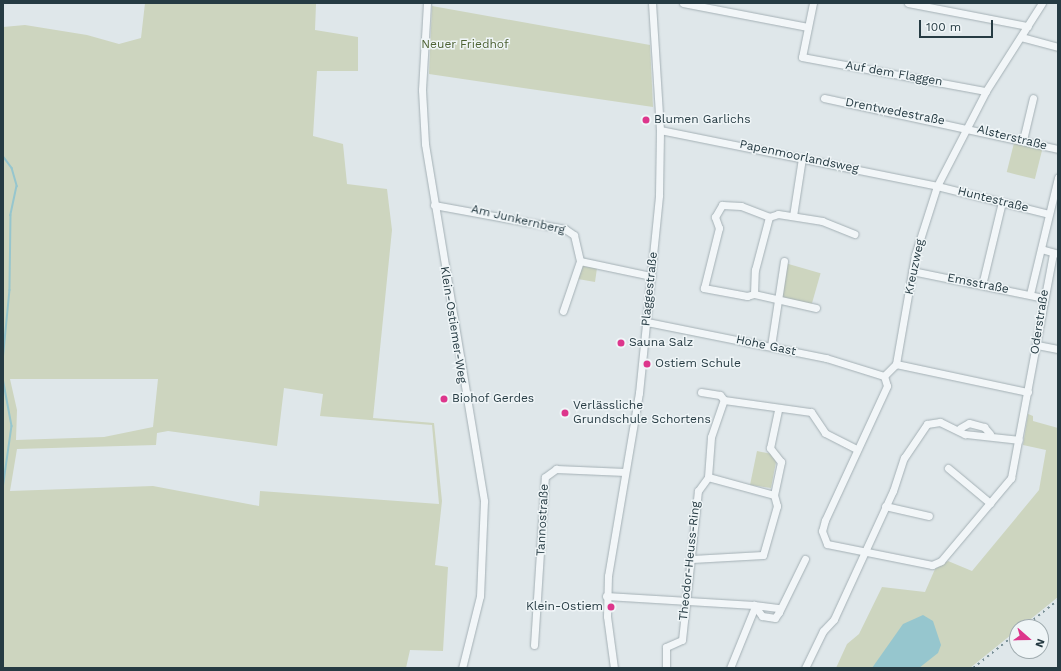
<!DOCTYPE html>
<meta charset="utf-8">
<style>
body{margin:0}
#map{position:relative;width:1061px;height:671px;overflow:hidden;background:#dfe7ea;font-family:"Work Sans",sans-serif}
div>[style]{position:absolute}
.green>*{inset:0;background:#cdd5bf;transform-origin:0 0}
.water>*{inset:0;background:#96c6ce}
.stream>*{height:1.5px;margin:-0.75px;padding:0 0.75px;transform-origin:0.75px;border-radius:0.75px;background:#96c6ce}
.roads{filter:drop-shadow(0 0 1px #a4b0b5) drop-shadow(0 0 1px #a4b0b5)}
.minor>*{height:7px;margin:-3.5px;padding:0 3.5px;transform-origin:3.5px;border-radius:3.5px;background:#f2f6f8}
.rail>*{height:1.5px;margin-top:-0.75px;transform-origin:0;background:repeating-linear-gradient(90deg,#778e95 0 2px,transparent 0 6px)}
.dots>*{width:11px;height:11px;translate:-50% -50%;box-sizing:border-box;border:2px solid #eff5f7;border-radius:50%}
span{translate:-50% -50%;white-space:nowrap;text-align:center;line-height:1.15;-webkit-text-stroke:3px #eff5f7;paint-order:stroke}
.park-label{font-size:12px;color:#4c6132}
.street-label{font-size:12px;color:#263b43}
.poi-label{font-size:12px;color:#263b43}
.left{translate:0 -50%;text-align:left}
.right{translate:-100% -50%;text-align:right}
.frame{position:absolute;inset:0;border:4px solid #263b43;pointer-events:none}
.north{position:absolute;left:1009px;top:619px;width:40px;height:40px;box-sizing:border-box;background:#eff5f7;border:1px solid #9fabaf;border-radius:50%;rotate:110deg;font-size:11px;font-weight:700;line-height:16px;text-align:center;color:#263b43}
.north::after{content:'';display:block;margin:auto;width:14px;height:18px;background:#dd368c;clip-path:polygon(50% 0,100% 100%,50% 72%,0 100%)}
.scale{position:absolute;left:919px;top:20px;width:74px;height:18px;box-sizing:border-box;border:2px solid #263b43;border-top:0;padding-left:5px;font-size:12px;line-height:14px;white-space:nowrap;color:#263b43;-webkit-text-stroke:3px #eff5f7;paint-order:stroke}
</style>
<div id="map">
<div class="green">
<div style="clip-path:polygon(evenodd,145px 3px,313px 3px,316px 4px,315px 30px,358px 37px,358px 71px,317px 71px,313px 136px,343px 144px,347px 184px,387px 189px,392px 230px,373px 418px,434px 423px,442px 501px,435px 565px,448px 567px,443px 651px,410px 650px,406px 668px,3px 668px,3px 27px,25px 25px,87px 35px,119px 44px,141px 38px,145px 3px,10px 379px,158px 379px,153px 427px,104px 437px,16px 440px,17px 410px,10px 379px,145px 3px,284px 388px,323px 394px,320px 416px,432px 425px,439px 504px,260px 491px,259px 506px,153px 486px,10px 491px,17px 449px,156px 445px,157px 433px,168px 431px,277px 446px,284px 388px)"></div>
<div style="clip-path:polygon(432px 6px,650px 45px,653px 107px,429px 74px)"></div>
<div style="left:1014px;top:143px;width:29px;height:30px;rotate:14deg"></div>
<div style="left:785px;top:263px;width:37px;height:34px;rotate:16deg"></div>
<div style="clip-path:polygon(583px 266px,597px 268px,595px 282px,578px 279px)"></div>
<div style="clip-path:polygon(1028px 414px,1033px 416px,1033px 421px,1058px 428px,1058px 597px,970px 668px,836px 668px,847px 644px,859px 634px,882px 587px,925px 592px,935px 569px,948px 561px,972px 571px,1039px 490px,1046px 450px,1023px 445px)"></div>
<div style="clip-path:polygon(757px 451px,772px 454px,776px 462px,771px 488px,750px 485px)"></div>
</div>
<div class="water">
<div style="clip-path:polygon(923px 615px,933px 621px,941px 645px,938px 653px,919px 668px,872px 668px,903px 624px)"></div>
</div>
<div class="stream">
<div style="left:3px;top:156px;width:15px;rotate:53deg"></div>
<div style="left:12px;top:168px;width:19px;rotate:74deg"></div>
<div style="left:17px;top:186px;width:30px;rotate:102deg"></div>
<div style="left:11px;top:215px;width:75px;rotate:90.8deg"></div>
<div style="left:10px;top:290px;width:71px;rotate:95.6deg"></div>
<div style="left:3px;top:378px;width:49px;rotate:79.4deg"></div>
<div style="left:12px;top:426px;width:64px;rotate:98.1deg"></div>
</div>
<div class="roads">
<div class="minor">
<div style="left:427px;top:3px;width:87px;rotate:93.3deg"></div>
<div style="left:422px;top:90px;width:54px;rotate:86.8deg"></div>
<div style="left:425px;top:144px;width:362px;rotate:80.6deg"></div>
<div style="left:484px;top:501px;width:95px;rotate:92.4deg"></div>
<div style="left:480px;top:596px;width:74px;rotate:104deg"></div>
<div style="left:683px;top:3px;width:127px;rotate:10.9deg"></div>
<div style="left:813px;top:3px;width:55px;rotate:101.5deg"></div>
<div style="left:802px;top:57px;width:187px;rotate:10.5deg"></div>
<div style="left:908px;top:3px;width:122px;rotate:10.9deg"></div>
<div style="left:1042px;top:3px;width:104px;rotate:122.5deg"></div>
<div style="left:986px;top:91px;width:107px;rotate:117.3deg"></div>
<div style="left:937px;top:186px;width:72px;rotate:107.7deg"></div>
<div style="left:915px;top:255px;width:111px;rotate:99.9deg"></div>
<div style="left:896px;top:364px;width:17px;rotate:135deg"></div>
<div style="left:884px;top:376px;width:10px;rotate:73deg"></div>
<div style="left:887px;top:386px;width:148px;rotate:114.8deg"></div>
<div style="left:825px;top:520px;width:11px;rotate:105deg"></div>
<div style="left:822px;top:531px;width:14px;rotate:69deg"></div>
<div style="left:827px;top:544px;width:107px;rotate:11.3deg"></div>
<div style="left:932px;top:565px;width:10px;rotate:-24deg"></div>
<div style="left:941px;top:561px;width:109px;rotate:-49.9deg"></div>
<div style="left:1011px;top:478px;width:229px;rotate:-79.4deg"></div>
<div style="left:1021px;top:37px;width:38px;rotate:15deg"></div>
<div style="left:824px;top:98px;width:239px;rotate:12.3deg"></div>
<div style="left:660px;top:130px;width:283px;rotate:11.4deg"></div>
<div style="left:937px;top:186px;width:115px;rotate:14deg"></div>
<div style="left:1023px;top:140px;width:43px;rotate:-76.6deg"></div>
<div style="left:434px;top:205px;width:133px;rotate:10.4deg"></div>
<div style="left:565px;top:229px;width:11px;rotate:34deg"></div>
<div style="left:574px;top:235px;width:27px;rotate:77deg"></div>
<div style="left:580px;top:261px;width:73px;rotate:11.9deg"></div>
<div style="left:793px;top:216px;width:59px;rotate:-81.2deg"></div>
<div style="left:1041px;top:249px;width:18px;rotate:16deg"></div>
<div style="left:912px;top:271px;width:135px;rotate:11.6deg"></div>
<div style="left:982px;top:285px;width:85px;rotate:-76.5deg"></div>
<div style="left:754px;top:294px;width:24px;rotate:-88deg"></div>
<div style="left:755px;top:270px;width:55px;rotate:-75.2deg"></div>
<div style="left:1030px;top:294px;width:120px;rotate:-76.5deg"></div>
<div style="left:816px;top:308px;width:64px;rotate:-167.3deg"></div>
<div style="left:754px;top:294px;width:7px;rotate:164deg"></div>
<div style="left:747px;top:296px;width:44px;rotate:-169.5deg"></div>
<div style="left:704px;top:288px;width:62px;rotate:-76deg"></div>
<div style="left:719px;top:228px;width:12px;rotate:-110deg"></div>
<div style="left:715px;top:217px;width:14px;rotate:-60deg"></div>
<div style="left:722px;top:205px;width:19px;rotate:3deg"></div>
<div style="left:741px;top:206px;width:30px;rotate:21deg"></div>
<div style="left:769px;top:217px;width:9px;rotate:-18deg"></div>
<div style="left:778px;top:214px;width:45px;rotate:9deg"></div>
<div style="left:822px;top:221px;width:35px;rotate:22deg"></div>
<div style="left:563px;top:311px;width:53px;rotate:-71.2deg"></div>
<div style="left:647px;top:322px;width:183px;rotate:11.4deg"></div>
<div style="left:826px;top:358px;width:61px;rotate:17.2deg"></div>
<div style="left:1037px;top:345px;width:21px;rotate:11deg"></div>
<div style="left:771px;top:346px;width:86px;rotate:-81.3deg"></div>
<div style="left:896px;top:364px;width:135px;rotate:12deg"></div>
<div style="left:701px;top:392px;width:19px;rotate:9deg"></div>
<div style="left:720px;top:395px;width:6px;rotate:51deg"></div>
<div style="left:960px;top:428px;width:10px;rotate:-29deg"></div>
<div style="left:969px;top:423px;width:16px;rotate:15deg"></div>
<div style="left:984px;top:427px;width:9px;rotate:49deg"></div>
<div style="left:948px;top:468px;width:55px;rotate:39.8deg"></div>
<div style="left:708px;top:477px;width:68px;rotate:15.3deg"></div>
<div style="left:885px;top:506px;width:45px;rotate:12.8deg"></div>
<div style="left:692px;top:559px;width:71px;rotate:-3.2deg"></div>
<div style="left:763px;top:555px;width:51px;rotate:-74.1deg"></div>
<div style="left:777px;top:506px;width:11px;rotate:-105deg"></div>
<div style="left:774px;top:495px;width:34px;rotate:-78deg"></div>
<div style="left:781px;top:462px;width:18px;rotate:-128deg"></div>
<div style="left:770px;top:448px;width:39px;rotate:-78deg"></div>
<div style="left:606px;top:596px;width:148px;rotate:3.5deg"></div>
<div style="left:754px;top:605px;width:24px;rotate:7deg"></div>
<div style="left:778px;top:608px;width:4px;rotate:76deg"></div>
<div style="left:779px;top:612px;width:7px;rotate:124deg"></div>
<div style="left:775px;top:618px;width:13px;rotate:-171deg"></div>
<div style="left:762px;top:616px;width:14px;rotate:-126deg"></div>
<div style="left:779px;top:612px;width:59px;rotate:-63.9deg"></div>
<div style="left:534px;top:645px;width:168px;rotate:-86.3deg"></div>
<div style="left:545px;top:477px;width:14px;rotate:-36deg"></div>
<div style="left:556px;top:469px;width:69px;rotate:2.5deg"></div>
<div style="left:614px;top:668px;width:52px;rotate:-97.7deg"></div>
<div style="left:607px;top:616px;width:40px;rotate:-88.6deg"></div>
<div style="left:608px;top:576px;width:186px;rotate:-80.4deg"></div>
<div style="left:639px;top:393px;width:199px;rotate:-84.2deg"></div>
<div style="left:659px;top:195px;width:65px;rotate:-89.1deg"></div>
<div style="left:660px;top:130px;width:127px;rotate:-93.6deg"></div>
<div style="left:666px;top:668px;width:21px;rotate:-90deg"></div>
<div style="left:666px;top:647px;width:17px;rotate:-24deg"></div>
<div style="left:682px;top:640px;width:150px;rotate:-83.9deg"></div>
<div style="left:698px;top:491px;width:17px;rotate:-54deg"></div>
<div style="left:708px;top:477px;width:40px;rotate:-85.7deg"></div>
<div style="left:711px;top:437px;width:39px;rotate:-71deg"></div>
<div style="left:724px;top:400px;width:88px;rotate:7.9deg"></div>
<div style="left:811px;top:412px;width:25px;rotate:56deg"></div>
<div style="left:825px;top:433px;width:35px;rotate:27deg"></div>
<div style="left:730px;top:668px;width:64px;rotate:-67.9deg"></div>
<div style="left:805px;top:668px;width:41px;rotate:-64.1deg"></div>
<div style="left:823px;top:631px;width:16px;rotate:-47deg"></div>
<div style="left:834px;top:619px;width:141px;rotate:-65.3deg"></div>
<div style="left:893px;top:491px;width:35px;rotate:-72deg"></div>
<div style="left:904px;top:458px;width:41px;rotate:-55.9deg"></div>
<div style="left:927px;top:424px;width:13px;rotate:-9deg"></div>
<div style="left:940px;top:422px;width:28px;rotate:26deg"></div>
<div style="left:965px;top:434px;width:54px;rotate:6.3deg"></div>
</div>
</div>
<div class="rail">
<div style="left:1024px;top:627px;width:43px;rotate:-38.5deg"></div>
<div style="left:973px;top:668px;width:56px;rotate:-38.5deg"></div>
</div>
<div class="dots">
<div style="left:646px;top:120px;background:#dd368c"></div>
<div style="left:621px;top:343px;background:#dd368c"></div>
<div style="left:647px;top:364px;background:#dd368c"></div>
<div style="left:444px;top:399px;background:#dd368c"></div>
<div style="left:565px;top:413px;background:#dd368c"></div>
<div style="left:611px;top:607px;background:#dd368c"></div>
</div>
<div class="park-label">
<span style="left:465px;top:45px">Neuer Friedhof</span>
</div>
<div class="street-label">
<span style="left:894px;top:74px;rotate:10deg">Auf dem Flaggen</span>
<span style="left:895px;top:112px;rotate:11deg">Drentwedestraße</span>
<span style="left:1012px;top:138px;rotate:14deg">Alsterstraße</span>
<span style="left:799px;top:157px;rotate:12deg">Papenmoorlandsweg</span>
<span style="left:993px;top:200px;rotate:14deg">Huntestraße</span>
<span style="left:518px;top:220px;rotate:13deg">Am Junkernberg</span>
<span style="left:915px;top:267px;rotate:-78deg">Kreuzweg</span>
<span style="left:978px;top:284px;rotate:11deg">Emsstraße</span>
<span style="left:650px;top:289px;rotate:-84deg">Plaggestraße</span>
<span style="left:1040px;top:322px;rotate:-81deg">Oderstraße</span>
<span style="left:453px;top:325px;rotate:81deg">Klein-Ostiemer-Weg</span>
<span style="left:766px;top:346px;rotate:12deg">Hohe Gast</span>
<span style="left:543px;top:520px;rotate:-87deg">Tannostraße</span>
<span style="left:690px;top:561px;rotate:-84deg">Theodor-Heuss-Ring</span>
</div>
<div class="poi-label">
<span class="left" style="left:654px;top:120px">Blumen Garlichs</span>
<span class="left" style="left:629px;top:343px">Sauna Salz</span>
<span class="left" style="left:655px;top:364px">Ostiem Schule</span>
<span class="left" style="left:452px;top:399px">Biohof Gerdes</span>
<span class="left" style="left:573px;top:413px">Verlässliche<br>Grundschule Schortens</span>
<span class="right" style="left:603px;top:607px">Klein-Ostiem</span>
</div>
<div class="frame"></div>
<div class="north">N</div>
<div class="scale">100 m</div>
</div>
